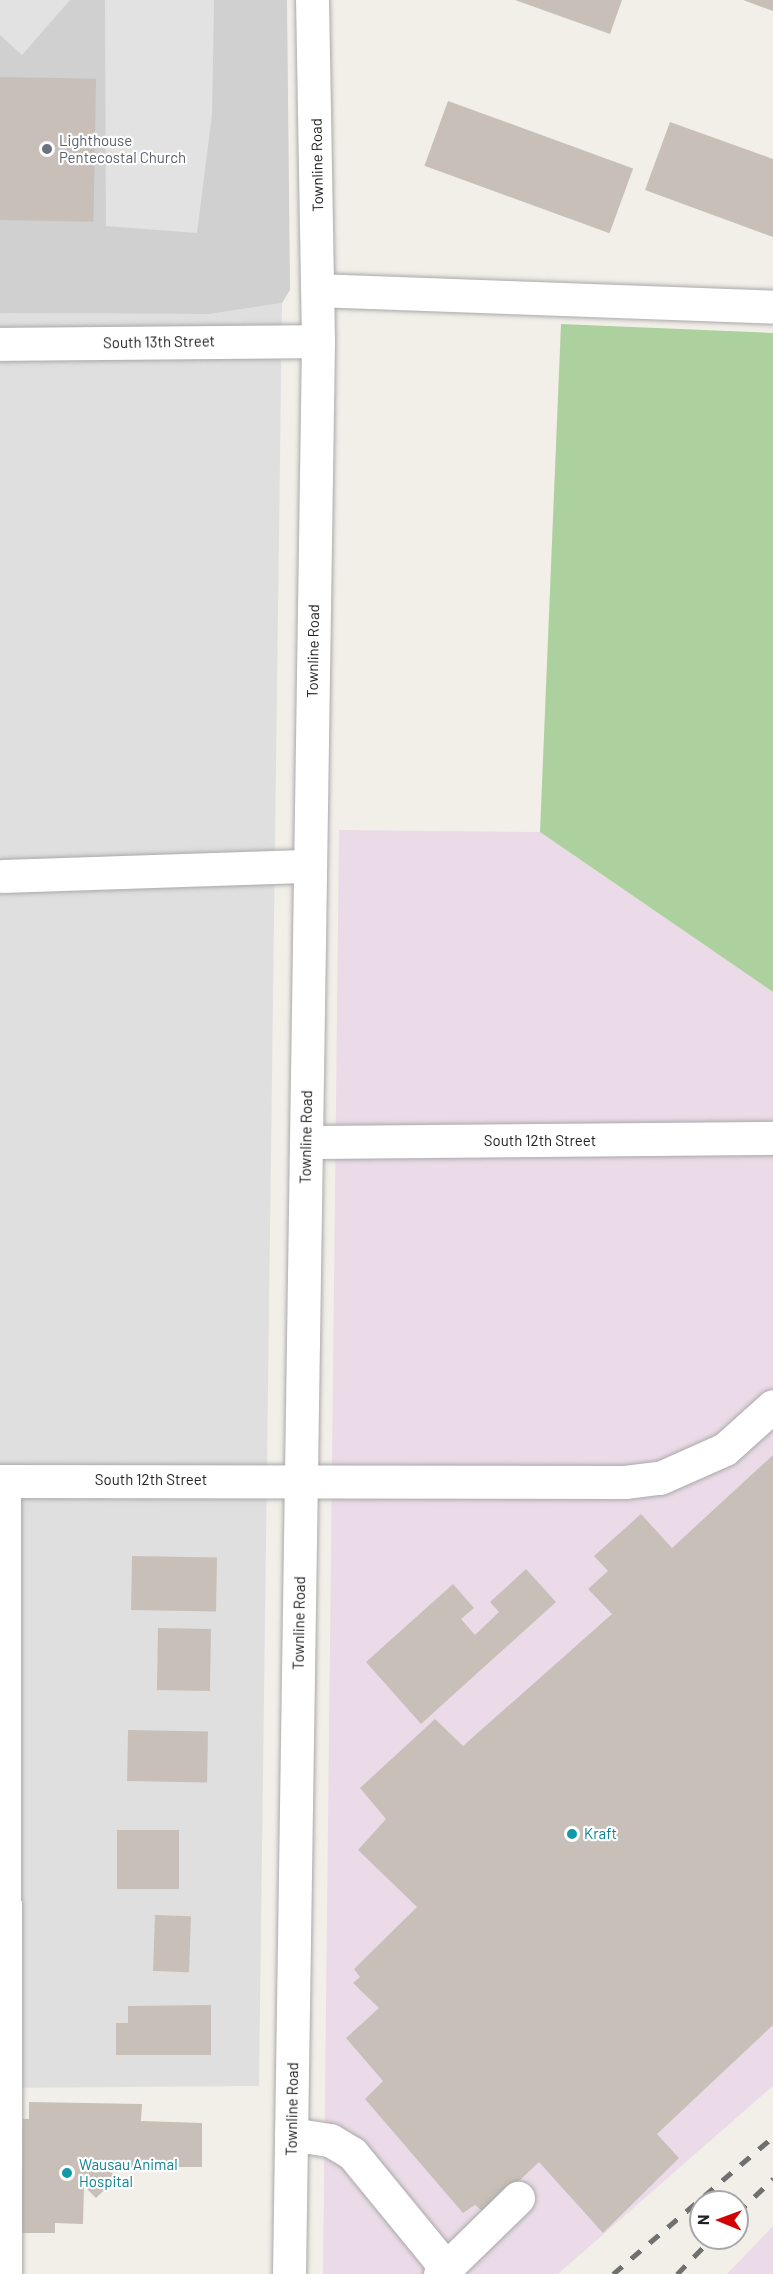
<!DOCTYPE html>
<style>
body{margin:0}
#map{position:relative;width:773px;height:2274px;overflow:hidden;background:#f2efe9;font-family:Barlow,sans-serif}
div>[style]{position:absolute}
.residential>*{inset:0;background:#e0dfdf}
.industrial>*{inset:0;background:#ebdbe8}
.religious>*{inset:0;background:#d0d0d0}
.forest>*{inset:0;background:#add19e}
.parking>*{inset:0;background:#e2e2e2}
.building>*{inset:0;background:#c7bfb8;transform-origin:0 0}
.roads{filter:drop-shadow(0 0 2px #a9a9a9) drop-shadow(0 0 2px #a9a9a9)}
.minor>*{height:33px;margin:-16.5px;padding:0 16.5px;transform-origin:16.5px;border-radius:16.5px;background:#fff}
.rail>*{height:4.5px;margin-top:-2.25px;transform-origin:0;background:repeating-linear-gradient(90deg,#707070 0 12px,transparent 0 24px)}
.dots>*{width:16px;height:16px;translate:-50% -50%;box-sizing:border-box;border:3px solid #fff;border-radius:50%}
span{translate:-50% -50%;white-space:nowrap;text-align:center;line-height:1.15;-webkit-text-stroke:4.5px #fff;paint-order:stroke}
.worship-label{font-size:15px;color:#5b616d}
.left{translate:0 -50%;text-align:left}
.street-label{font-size:15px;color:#222}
.culture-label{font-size:15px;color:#0d838f}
.north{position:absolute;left:689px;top:2190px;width:60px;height:60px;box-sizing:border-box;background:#fff;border:2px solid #a7a7a7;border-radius:50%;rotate:271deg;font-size:16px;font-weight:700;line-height:24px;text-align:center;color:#222}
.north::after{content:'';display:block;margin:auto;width:21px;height:27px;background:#d40000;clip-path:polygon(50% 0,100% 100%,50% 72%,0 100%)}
</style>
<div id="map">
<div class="residential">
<div style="clip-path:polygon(282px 303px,259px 2086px,0 2088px,0 313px,209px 314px)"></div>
</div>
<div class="industrial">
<div style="clip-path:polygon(339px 830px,540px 832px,773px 992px,773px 2086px,558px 2274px,323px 2274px)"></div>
<div style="clip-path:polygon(773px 2226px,773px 2274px,727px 2274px)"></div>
</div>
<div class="religious">
<div style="clip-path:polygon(0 0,287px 0,290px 290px,282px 303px,209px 314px,0 313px)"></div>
</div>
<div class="forest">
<div style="clip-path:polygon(561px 324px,773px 333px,773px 992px,540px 832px)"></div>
</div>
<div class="parking">
<div style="clip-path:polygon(0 0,70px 0,22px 55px,0 35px)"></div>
<div style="clip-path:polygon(105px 0,214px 0,212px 114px,197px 233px,106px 226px)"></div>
</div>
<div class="building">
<div style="clip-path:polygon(515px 0,622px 0,610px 34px)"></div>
<div style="clip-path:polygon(743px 0,773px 0,773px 11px)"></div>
<div style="left:0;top:77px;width:96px;height:143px;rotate:1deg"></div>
<div style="left:448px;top:101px;width:197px;height:69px;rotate:20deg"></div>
<div style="clip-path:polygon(670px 122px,773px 159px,773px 237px,645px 190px)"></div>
<div style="clip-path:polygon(773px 1455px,773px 2025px,657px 2134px,679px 2158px,603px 2233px,539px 2162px,485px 2213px,475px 2205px,463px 2213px,365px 2099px,383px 2081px,346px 2038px,379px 2008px,353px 1983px,360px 1977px,354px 1969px,417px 1907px,358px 1850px,386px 1819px,360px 1788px,435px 1719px,463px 1746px,612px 1614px,588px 1589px,608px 1571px,594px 1556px,641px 1514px,672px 1548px)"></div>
<div style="left:132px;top:1556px;width:85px;height:54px;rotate:1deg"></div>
<div style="clip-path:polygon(526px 1569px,556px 1602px,421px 1724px,366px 1662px,453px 1584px,474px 1608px,461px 1619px,475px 1635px,499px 1612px,490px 1602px)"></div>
<div style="left:158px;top:1628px;width:53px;height:62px;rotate:1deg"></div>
<div style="left:128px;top:1730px;width:80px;height:51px;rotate:1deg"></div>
<div style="left:117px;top:1830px;width:62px;height:59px"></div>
<div style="left:155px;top:1915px;width:36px;height:56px;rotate:2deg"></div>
<div style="clip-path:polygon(211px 2005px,211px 2055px,116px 2055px,116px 2023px,128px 2023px,128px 2006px)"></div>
<div style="clip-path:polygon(29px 2102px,142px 2104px,141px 2121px,202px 2123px,202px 2167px,106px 2167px,117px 2178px,96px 2198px,84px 2186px,83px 2224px,55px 2223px,55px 2233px,21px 2233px,23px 2119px,29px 2119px)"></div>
</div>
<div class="roads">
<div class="minor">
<div style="left:318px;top:290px;width:455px;rotate:2.1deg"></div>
<div style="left:0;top:344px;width:318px;rotate:-0.5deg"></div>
<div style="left:3px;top:876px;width:307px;rotate:-1.9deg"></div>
<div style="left:306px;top:1142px;width:467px;rotate:-0.5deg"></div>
<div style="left:0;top:1481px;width:625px;rotate:0.09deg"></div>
<div style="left:625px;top:1482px;width:35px;rotate:-7deg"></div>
<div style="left:660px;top:1478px;width:71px;rotate:-24deg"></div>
<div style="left:725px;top:1449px;width:64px;rotate:-41.9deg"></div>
<div style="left:4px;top:1481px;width:793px;rotate:89.93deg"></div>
<div style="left:291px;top:2134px;width:39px;rotate:9deg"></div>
<div style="left:330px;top:2140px;width:26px;rotate:31deg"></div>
<div style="left:352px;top:2153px;width:149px;rotate:50.7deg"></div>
<div style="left:289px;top:2274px;width:1933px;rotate:-89.14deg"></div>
<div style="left:318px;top:341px;width:341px;rotate:-91deg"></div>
<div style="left:440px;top:2274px;width:109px;rotate:-44.3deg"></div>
</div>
</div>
<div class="rail">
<div style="left:737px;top:2213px;width:50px;rotate:-43.4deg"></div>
<div style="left:613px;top:2274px;width:211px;rotate:-40.6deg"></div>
<div style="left:677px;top:2274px;width:50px;rotate:-45.8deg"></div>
</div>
<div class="dots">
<div style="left:47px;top:149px;background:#6b7280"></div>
<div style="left:572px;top:1834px;background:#0f9aa8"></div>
<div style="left:67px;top:2173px;background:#0f9aa8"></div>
</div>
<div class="worship-label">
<span class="left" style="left:59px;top:149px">Lighthouse<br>Pentecostal Church</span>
</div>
<div class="street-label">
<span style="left:317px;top:165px;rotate:-91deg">Townline Road</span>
<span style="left:159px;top:342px;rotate:-1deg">South 13th Street</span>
<span style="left:313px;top:651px;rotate:-89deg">Townline Road</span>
<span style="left:306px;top:1137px;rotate:-89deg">Townline Road</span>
<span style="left:540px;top:1141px">South 12th Street</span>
<span style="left:151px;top:1480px">South 12th Street</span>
<span style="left:299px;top:1623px;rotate:-89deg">Townline Road</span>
<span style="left:292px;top:2109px;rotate:-89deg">Townline Road</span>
</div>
<div class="culture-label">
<span class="left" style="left:584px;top:1834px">Kraft</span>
<span class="left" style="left:79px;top:2173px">Wausau Animal<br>Hospital</span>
</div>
<div class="north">N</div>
</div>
